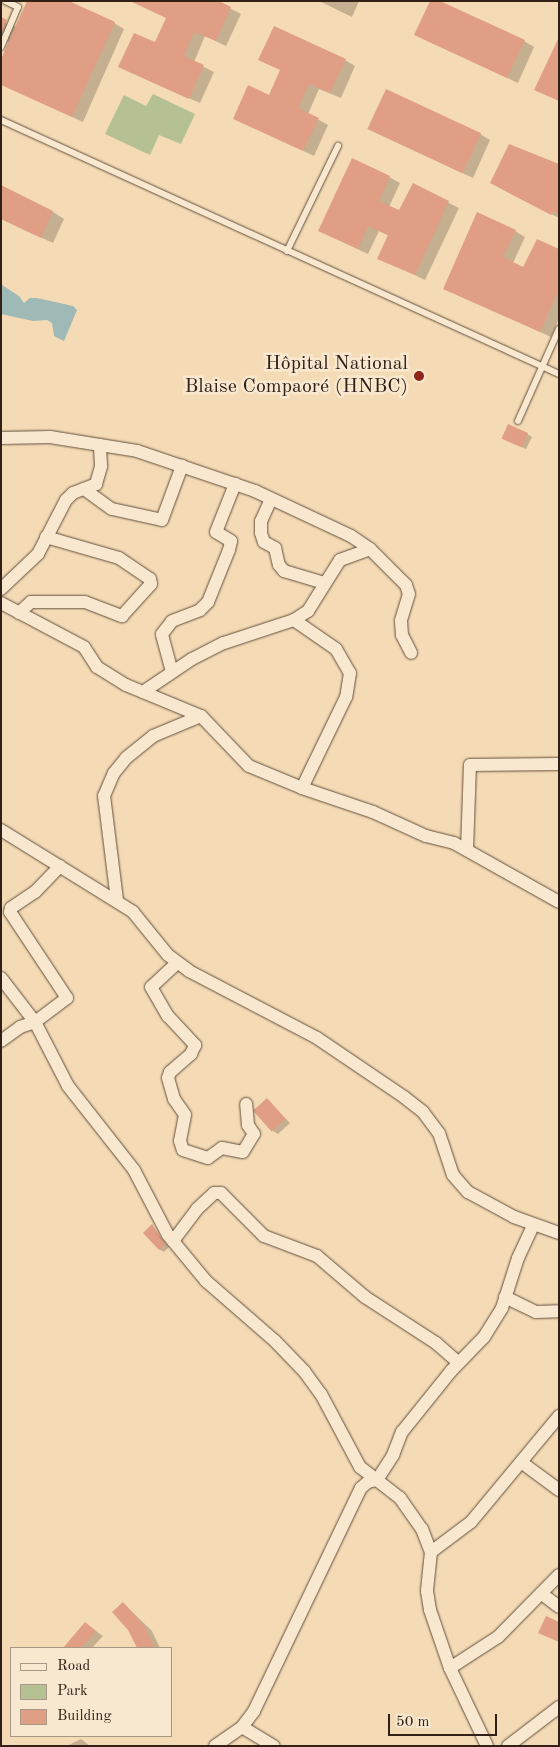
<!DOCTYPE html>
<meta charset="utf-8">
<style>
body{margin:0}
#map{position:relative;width:560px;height:1747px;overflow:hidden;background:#f5dbb5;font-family:"Old Standard TT",serif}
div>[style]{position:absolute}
.green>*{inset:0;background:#b5c192}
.water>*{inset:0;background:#9fb9b7}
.shadow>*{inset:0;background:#0003}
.building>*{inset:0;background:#e09e85;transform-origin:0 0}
.roads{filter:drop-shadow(0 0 1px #624f3e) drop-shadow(0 0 1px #624f3e)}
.lane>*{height:6px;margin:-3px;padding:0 3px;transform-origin:3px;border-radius:3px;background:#f8e8cf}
.street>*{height:12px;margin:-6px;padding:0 6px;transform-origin:6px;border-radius:6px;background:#f8e8cf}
.dots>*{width:14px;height:14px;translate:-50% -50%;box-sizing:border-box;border:2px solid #f8e8cf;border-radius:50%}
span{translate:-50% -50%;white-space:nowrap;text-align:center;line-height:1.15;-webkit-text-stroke:5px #f8e8cf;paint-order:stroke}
.poi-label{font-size:20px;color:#312017}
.right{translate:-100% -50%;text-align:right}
.frame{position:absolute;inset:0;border:2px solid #312017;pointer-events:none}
.legend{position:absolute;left:10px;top:1647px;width:162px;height:90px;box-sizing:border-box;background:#f8e8cf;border:1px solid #a89885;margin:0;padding:6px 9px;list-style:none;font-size:15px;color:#312017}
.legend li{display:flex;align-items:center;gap:10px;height:25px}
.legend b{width:25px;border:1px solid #a89885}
.scale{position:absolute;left:388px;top:1714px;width:109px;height:22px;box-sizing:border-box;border:2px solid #312017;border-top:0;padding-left:6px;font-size:15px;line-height:18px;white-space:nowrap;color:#312017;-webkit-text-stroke:4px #f8e8cf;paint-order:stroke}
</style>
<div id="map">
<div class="green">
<div style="clip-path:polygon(153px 94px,195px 114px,181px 144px,159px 135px,150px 155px,105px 134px,124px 95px,146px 106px)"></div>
</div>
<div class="water">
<div style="clip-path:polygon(2px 285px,19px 296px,24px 303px,30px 298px,37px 298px,73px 306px,77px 310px,64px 341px,54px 336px,52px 323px,47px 320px,33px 321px,1px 314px)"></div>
</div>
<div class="shadow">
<div style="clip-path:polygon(216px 1px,241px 14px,226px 46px,205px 36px,194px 62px,214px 72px,200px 103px,130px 72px,156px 44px,167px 18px)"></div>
<div style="clip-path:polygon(319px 1px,359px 1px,352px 17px)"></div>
<div style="clip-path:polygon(1px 21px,17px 27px,114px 23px,124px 29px,83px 122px,1px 84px,10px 43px,1px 39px)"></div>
<div style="clip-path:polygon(416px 35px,524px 41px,534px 47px,518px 83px)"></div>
<div style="clip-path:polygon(345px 60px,355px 66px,341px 98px,319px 89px,308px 114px,328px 125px,314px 156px,234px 118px,270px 96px,281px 70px)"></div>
<div style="clip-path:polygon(379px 134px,480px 134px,490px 140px,473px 178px)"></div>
<div style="clip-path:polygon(541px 157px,559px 166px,559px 218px,506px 191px)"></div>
<div style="clip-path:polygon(389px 177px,400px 183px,389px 207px,400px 212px,413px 185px,459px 208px,425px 280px,379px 258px,389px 236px,379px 231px,368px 254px,319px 231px)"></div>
<div style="clip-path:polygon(53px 212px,64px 219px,53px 243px,1px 219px)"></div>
<div style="clip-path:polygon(515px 231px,525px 237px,513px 263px,524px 268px,559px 250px,559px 318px,551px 337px,444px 288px)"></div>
<div style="clip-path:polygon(527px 434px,532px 437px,526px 449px,507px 440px)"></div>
<div style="clip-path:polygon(267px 1100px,290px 1123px,278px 1134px,273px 1131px)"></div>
<div style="clip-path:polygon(152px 1226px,169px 1247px,164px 1252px,159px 1249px)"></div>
<div style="clip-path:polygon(124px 1604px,152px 1631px,160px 1648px,139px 1648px,129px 1629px)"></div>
<div style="clip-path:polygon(86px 1624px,103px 1636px,92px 1648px,69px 1648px,66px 1646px)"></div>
<div style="clip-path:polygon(81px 1739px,90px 1746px,67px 1746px)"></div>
</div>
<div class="building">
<div style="clip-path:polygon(27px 1px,69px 1px,115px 22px,72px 117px,1px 85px,1px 59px)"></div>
<div style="clip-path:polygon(130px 1px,219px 1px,231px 7px,216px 41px,194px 32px,184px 56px,204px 65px,189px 99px,118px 67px,134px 33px,155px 42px,166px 18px)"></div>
<div style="clip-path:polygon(430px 1px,440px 1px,525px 40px,507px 78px,414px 35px)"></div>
<div style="clip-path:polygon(1px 17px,7px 20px,1px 34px)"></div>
<div style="clip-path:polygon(274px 26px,346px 59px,330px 93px,309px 84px,298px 108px,319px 118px,303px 151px,233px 119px,248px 85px,269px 95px,280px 70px,258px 60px)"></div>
<div style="clip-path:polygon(559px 37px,559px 101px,534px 90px)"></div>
<div style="left:386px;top:89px;width:105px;height:44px;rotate:25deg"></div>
<div style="clip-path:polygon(509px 144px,559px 164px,559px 215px,553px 212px,551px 215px,490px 183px)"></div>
<div style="clip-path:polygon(352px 158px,390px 176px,379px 201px,399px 210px,413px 183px,449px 201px,415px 275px,377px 259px,388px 235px,368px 226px,358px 249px,318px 231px)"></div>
<div style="clip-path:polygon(1px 185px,53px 211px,41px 238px,1px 219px)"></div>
<div style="clip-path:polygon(477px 212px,516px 230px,503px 257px,523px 267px,537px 239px,559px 249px,559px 289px,540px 332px,443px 289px)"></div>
<div style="left:508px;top:424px;width:22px;height:16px;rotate:24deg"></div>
<div style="left:267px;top:1098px;width:28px;height:19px;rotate:48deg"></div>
<div style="clip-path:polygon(152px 1224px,165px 1244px,159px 1250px,143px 1233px)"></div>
<div style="clip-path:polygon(123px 1602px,144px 1626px,155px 1648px,137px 1648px,128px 1630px,112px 1612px)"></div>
<div style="clip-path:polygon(546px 1616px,559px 1622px,559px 1642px,538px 1633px)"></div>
<div style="clip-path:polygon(85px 1622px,96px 1631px,81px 1648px,63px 1648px)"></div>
</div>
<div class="roads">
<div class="lane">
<div style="left:1px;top:47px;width:43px;rotate:-67deg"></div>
<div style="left:18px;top:7px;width:14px;rotate:-155deg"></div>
<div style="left:1px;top:120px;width:613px;rotate:24.47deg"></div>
<div style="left:287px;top:251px;width:117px;rotate:-64.1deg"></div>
<div style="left:518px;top:421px;width:101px;rotate:-66deg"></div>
</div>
<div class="street">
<div style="left:1px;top:438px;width:49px;rotate:-1.2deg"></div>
<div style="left:50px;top:437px;width:88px;rotate:9.1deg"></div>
<div style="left:137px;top:451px;width:125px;rotate:18.7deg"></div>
<div style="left:255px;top:491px;width:106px;rotate:25.1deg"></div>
<div style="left:351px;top:536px;width:23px;rotate:34deg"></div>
<div style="left:370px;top:549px;width:51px;rotate:45deg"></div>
<div style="left:406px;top:585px;width:9px;rotate:72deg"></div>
<div style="left:409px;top:594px;width:28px;rotate:107deg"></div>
<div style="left:401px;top:621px;width:14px;rotate:86deg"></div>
<div style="left:402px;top:635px;width:20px;rotate:63deg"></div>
<div style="left:84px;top:489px;width:34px;rotate:36deg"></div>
<div style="left:112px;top:509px;width:51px;rotate:12.4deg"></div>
<div style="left:162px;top:520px;width:58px;rotate:-69.7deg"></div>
<div style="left:271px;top:499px;width:24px;rotate:114deg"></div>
<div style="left:261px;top:521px;width:12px;rotate:90deg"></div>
<div style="left:261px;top:533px;width:9px;rotate:72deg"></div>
<div style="left:264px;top:542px;width:13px;rotate:29deg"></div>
<div style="left:275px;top:548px;width:17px;rotate:77deg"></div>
<div style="left:279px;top:565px;width:8px;rotate:50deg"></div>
<div style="left:284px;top:571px;width:42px;rotate:16.7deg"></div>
<div style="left:1px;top:589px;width:51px;rotate:-43.4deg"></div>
<div style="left:38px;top:554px;width:61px;rotate:-62.6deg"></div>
<div style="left:66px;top:500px;width:10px;rotate:-45deg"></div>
<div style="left:73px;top:493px;width:25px;rotate:-21deg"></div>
<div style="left:96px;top:484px;width:19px;rotate:-74deg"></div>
<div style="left:101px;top:466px;width:21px;rotate:-93deg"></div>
<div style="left:1px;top:603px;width:94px;rotate:27.9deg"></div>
<div style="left:84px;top:647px;width:24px;rotate:57deg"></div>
<div style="left:97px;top:667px;width:34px;rotate:32deg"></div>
<div style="left:126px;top:685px;width:81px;rotate:22.5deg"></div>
<div style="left:201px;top:716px;width:69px;rotate:46.2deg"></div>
<div style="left:249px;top:766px;width:57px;rotate:22.5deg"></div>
<div style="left:302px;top:788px;width:75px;rotate:18.7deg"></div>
<div style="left:373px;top:812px;width:58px;rotate:24.4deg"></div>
<div style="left:426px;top:836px;width:29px;rotate:14deg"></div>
<div style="left:454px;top:843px;width:120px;rotate:29.3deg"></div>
<div style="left:19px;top:613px;width:16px;rotate:-43deg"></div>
<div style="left:31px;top:602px;width:54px"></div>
<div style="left:85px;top:602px;width:40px;rotate:21deg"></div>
<div style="left:122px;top:616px;width:43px;rotate:-47.8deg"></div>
<div style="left:151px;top:584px;width:5px;rotate:-101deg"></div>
<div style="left:150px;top:579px;width:37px;rotate:-146deg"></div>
<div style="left:119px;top:558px;width:76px;rotate:-164deg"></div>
<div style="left:294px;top:620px;width:51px;rotate:34.6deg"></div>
<div style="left:336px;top:649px;width:28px;rotate:60deg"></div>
<div style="left:350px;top:673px;width:24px;rotate:99deg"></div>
<div style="left:346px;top:697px;width:101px;rotate:115.8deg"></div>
<div style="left:172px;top:672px;width:39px;rotate:-105deg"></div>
<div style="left:162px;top:634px;width:16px;rotate:-52deg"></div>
<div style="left:172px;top:621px;width:30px;rotate:-21deg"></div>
<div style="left:200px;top:610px;width:11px;rotate:-45deg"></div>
<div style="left:208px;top:602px;width:56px;rotate:-68deg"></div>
<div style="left:229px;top:550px;width:9px;rotate:-77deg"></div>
<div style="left:231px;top:541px;width:17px;rotate:-149deg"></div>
<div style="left:216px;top:532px;width:52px;rotate:-68.4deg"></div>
<div style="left:143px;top:692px;width:59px;rotate:-34deg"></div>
<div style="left:192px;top:659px;width:36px;rotate:-27deg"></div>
<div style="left:224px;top:643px;width:74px;rotate:-18.2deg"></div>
<div style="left:294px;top:620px;width:17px;rotate:-33deg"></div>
<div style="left:308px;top:611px;width:60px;rotate:-57.9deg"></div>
<div style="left:340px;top:560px;width:32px;rotate:-20deg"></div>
<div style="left:1px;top:830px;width:155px;rotate:31.8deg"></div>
<div style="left:133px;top:912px;width:55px;rotate:50.9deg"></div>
<div style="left:168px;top:955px;width:26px;rotate:37deg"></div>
<div style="left:189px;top:971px;width:144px;rotate:27.6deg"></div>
<div style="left:317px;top:1038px;width:105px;rotate:34.1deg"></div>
<div style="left:404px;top:1097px;width:24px;rotate:38deg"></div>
<div style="left:423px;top:1112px;width:26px;rotate:53deg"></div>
<div style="left:439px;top:1133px;width:44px;rotate:71.6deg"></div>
<div style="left:453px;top:1175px;width:23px;rotate:49deg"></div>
<div style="left:468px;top:1192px;width:52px;rotate:28.5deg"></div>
<div style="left:514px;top:1217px;width:48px;rotate:19.6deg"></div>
<div style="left:467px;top:850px;width:85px;rotate:-88deg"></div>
<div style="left:470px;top:765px;width:89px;rotate:-0.6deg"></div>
<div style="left:117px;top:900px;width:105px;rotate:-97.1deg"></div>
<div style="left:104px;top:796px;width:25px;rotate:-67deg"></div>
<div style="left:114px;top:773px;width:19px;rotate:-51deg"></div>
<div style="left:126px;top:758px;width:35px;rotate:-39deg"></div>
<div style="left:153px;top:736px;width:52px;rotate:-22.6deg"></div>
<div style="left:177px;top:963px;width:35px;rotate:137deg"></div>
<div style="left:151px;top:987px;width:34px;rotate:60deg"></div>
<div style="left:168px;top:1016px;width:40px;rotate:47deg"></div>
<div style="left:195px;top:1045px;width:10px;rotate:114deg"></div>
<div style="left:191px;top:1054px;width:28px;rotate:139deg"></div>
<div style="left:170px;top:1072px;width:6px;rotate:108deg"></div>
<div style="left:168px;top:1078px;width:22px;rotate:74deg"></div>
<div style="left:174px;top:1099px;width:19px;rotate:55deg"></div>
<div style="left:185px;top:1115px;width:26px;rotate:101deg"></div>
<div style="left:180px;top:1141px;width:9px;rotate:72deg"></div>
<div style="left:183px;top:1150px;width:26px;rotate:18deg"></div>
<div style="left:208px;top:1158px;width:17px;rotate:-36deg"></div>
<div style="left:222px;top:1148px;width:21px;rotate:11deg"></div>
<div style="left:243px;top:1152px;width:21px;rotate:-59deg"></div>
<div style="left:254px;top:1134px;width:11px;rotate:-124deg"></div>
<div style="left:248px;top:1125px;width:21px;rotate:-95deg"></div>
<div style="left:1px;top:978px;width:56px;rotate:52.3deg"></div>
<div style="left:35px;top:1022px;width:72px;rotate:62.7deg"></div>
<div style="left:68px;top:1086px;width:107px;rotate:51.8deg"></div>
<div style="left:134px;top:1170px;width:73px;rotate:62.4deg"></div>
<div style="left:168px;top:1235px;width:60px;rotate:50.4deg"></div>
<div style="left:206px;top:1281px;width:91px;rotate:41deg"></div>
<div style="left:275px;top:1341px;width:42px;rotate:46deg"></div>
<div style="left:304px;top:1371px;width:29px;rotate:54deg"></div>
<div style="left:321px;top:1394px;width:83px;rotate:61.9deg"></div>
<div style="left:360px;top:1467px;width:51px;rotate:37.8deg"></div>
<div style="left:400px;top:1498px;width:38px;rotate:55deg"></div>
<div style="left:422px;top:1529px;width:25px;rotate:69deg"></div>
<div style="left:431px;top:1552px;width:39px;rotate:96deg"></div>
<div style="left:427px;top:1591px;width:19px;rotate:81deg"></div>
<div style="left:430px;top:1610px;width:61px;rotate:71deg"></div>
<div style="left:450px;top:1668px;width:86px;rotate:64.6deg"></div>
<div style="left:1px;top:1041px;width:24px;rotate:-36deg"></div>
<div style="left:20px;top:1027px;width:16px;rotate:-18deg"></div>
<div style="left:35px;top:1022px;width:40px;rotate:-37deg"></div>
<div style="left:67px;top:998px;width:103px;rotate:-123.5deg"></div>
<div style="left:10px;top:912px;width:4px;rotate:-76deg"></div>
<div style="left:11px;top:908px;width:29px;rotate:-34deg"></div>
<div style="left:35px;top:892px;width:36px;rotate:-46deg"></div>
<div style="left:173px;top:1241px;width:40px;rotate:-53deg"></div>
<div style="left:197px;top:1209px;width:23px;rotate:-43deg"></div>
<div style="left:214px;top:1193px;width:7px"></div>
<div style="left:221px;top:1193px;width:61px;rotate:45deg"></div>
<div style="left:264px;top:1236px;width:57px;rotate:20.7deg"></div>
<div style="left:317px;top:1256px;width:63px;rotate:40.5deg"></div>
<div style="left:365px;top:1297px;width:85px;rotate:32.9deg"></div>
<div style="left:436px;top:1343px;width:30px;rotate:41deg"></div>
<div style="left:505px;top:1297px;width:34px;rotate:26deg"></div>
<div style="left:536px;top:1312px;width:23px;rotate:-2deg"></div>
<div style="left:521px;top:1462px;width:47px;rotate:36.4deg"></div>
<div style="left:431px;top:1552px;width:50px;rotate:-36.9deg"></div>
<div style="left:471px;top:1522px;width:138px;rotate:-50.3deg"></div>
<div style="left:542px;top:1594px;width:21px;rotate:37deg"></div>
<div style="left:450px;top:1668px;width:57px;rotate:-32.9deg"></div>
<div style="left:498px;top:1637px;width:87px;rotate:-45.5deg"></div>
<div style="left:242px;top:1727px;width:37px;rotate:31deg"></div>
<div style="left:215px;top:1746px;width:33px;rotate:-35deg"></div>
<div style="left:242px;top:1727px;width:20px;rotate:-53deg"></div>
<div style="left:254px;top:1711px;width:247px;rotate:-64.4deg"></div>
<div style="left:361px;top:1488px;width:9px;rotate:-41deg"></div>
<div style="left:368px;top:1482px;width:9px;rotate:-13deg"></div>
<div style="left:377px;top:1480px;width:30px;rotate:-57deg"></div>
<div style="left:393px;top:1455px;width:25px;rotate:-69deg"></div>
<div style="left:402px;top:1432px;width:78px;rotate:-51.2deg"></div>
<div style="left:451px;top:1371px;width:47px;rotate:-45.9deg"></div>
<div style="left:484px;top:1337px;width:34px;rotate:-58deg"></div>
<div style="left:502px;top:1308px;width:52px;rotate:-72.3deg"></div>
<div style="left:518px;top:1258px;width:35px;rotate:-65deg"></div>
<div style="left:508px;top:1746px;width:64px;rotate:-37.4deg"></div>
</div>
</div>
<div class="dots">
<div style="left:419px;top:376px;background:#8f2418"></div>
</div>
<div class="poi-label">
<span class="right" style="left:408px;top:376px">Hôpital National<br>Blaise Compaoré (HNBC)</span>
</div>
<div class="frame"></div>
<ul class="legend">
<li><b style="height:6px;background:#f8e8cf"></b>Road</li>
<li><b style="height:14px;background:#b5c192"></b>Park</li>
<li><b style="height:14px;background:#e09e85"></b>Building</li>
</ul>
<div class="scale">50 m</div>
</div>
